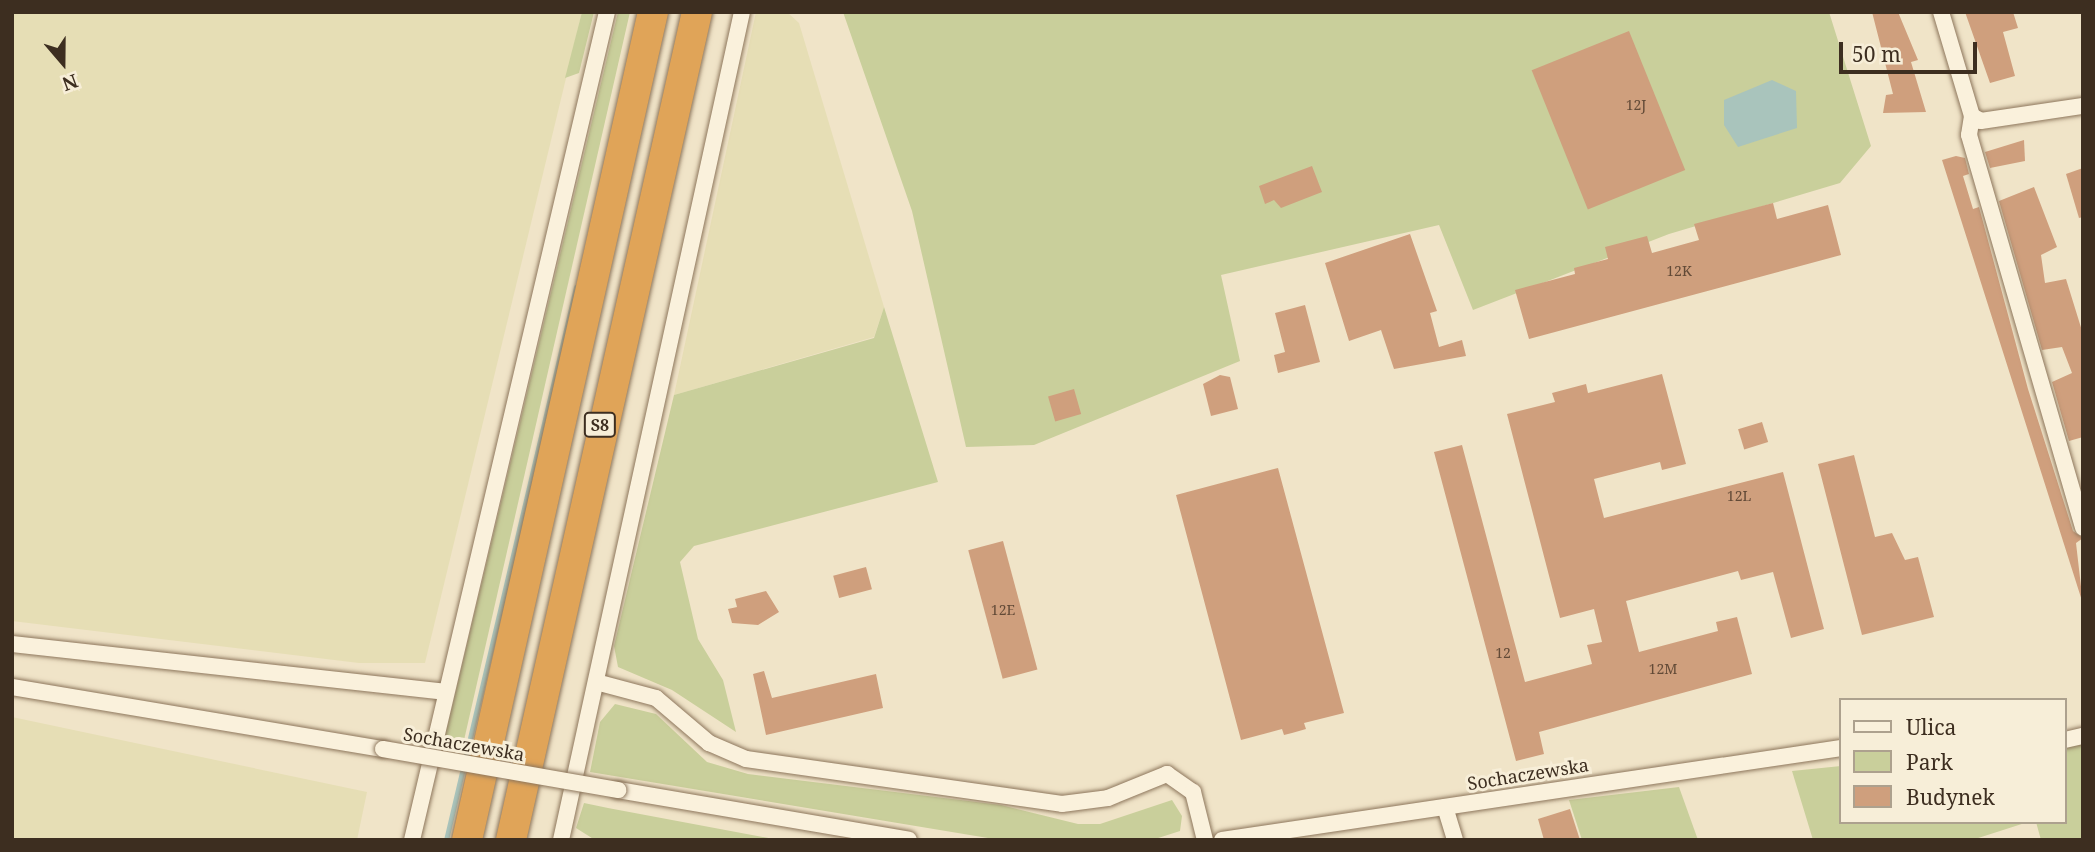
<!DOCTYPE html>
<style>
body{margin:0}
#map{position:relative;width:2095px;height:852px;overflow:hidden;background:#f0e4c8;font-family:"Noto Serif",serif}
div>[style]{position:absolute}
.farmland>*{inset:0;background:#e6deb5}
.green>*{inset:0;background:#c9cf9b}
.water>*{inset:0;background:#a9c4bc}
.stream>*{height:5px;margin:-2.5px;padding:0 2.5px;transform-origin:2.5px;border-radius:2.5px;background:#a9c4bc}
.building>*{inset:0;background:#cf9f7d;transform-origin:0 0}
.roads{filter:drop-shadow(0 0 2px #8d765c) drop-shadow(0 0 2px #8d765c)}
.minor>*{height:16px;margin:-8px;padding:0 8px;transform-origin:8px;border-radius:8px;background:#faf1dc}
.motorway>*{height:30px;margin:-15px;padding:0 15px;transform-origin:15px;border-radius:15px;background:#e0a458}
.bridges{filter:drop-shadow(0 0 2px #8d765c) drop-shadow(0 0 2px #8d765c)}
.minor-bridge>*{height:16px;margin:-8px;padding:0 8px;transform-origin:8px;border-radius:8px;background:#faf1dc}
span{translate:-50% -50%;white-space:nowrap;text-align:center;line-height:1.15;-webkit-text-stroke:6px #f7eed8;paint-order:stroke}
.number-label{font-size:14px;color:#624a37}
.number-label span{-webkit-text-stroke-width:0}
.shield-label span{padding:2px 5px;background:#f7eed8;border:2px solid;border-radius:5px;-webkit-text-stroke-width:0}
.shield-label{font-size:16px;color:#3d2e20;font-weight:700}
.street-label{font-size:18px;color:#3d2e20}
.frame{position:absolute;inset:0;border:14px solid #3d2e20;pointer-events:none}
.legend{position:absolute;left:1839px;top:698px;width:228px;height:126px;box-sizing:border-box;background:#f7eed8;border:2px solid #ada18e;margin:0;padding:9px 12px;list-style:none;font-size:21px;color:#3d2e20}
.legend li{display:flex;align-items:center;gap:14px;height:35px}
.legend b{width:35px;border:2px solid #ada18e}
.north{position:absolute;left:28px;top:28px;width:70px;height:70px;-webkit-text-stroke:5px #f7eed8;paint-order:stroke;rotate:160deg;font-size:19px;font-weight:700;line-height:28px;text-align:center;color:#3d2e20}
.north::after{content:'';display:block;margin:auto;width:24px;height:32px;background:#3d2e20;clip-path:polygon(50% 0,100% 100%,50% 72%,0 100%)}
.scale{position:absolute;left:1839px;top:42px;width:138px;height:32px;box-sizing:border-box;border:4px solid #3d2e20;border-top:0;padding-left:9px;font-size:21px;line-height:24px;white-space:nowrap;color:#3d2e20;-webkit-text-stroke:5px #f7eed8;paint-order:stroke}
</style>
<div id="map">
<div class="farmland">
<div style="clip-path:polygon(12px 12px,582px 12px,425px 663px,359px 663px,12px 621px)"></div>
<div style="clip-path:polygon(756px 12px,787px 12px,799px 23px,884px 307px,874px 337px,674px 395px)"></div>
<div style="clip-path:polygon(12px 717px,367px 792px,357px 840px,12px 840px)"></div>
</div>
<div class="green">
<div style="clip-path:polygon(582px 12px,594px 12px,579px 73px,565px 78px)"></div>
<div style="clip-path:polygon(618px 12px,630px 12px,462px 749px,443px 745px)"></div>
<div style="clip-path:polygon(843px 12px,1829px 12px,1871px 146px,1840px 183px,1669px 234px,1473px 310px,1439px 225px,1221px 275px,1240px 361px,1034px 445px,966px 447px,912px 211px)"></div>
<div style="clip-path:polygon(884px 307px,938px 482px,694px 546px,680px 562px,698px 639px,723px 680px,736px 732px,672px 690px,618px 667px,614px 646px,674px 395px,874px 338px)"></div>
<div style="clip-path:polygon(615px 704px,656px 714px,707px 762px,748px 774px,1001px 805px,1078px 824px,1100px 824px,1172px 800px,1182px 816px,1180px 831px,1152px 840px,1000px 840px,590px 772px,600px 722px)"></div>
<div style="clip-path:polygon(2083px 741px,2083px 840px,2041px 840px,2036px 822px,2065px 822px,2065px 743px)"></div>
<div style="clip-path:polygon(1841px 766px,1841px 822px,2028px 822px,1972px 840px,1813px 840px,1792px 771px)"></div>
<div style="clip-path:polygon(1679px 787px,1698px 840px,1582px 840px,1569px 800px)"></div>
<div style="clip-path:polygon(584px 803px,608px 808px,779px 840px,595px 840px,576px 828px)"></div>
</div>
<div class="water">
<div style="clip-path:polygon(1772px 80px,1796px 91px,1797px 128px,1738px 147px,1724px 125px,1724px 100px)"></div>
</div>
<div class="stream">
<div style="left:446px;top:840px;width:568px;rotate:-76.77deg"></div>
</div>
<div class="building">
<div style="clip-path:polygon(1872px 12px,1898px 12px,1918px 60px,1911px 62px,1926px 112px,1883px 113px,1886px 95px,1893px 94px)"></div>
<div style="clip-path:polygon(1965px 12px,2013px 12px,2018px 28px,2003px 32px,2015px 76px,1990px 83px)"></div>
<div style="left:1629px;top:31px;width:150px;height:105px;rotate:68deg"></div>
<div style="clip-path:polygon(2024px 140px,2025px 161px,1990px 168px,1985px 152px)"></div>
<div style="clip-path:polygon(1956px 156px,1965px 158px,1969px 174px,1963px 176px,1973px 209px,1979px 207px,2028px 389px,2073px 531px,2083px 538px,2076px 543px,2083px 604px,1942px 160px)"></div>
<div style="clip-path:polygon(1312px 166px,1322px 192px,1281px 208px,1274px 200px,1265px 204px,1259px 186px)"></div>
<div style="clip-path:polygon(2083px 168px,2083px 217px,2079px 218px,2066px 174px)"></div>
<div style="clip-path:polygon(2034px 187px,2057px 247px,2041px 255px,2045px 283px,2066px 279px,2083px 334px,2083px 437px,2069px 441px,2052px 382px,2072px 373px,2062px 347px,2042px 350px,1999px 201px)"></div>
<div style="clip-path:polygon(1773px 203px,1777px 219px,1828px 205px,1841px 255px,1529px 339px,1515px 290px,1575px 274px,1574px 268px,1608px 259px,1605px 247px,1647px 236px,1652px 253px,1699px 240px,1694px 224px)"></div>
<div style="clip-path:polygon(1410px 234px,1437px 311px,1430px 313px,1439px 347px,1462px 340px,1466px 356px,1394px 369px,1381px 330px,1349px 341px,1325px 263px)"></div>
<div style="clip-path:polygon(1305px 305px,1320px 362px,1278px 373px,1274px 355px,1285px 352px,1275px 313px)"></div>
<div style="clip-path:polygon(1662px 374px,1686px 464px,1662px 470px,1660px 462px,1594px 479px,1604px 518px,1783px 472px,1824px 629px,1791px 638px,1773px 572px,1741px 580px,1738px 571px,1626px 601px,1639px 652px,1718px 631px,1716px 622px,1737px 617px,1752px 674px,1539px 732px,1544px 754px,1516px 761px,1434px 452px,1462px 445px,1525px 682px,1592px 664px,1587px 645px,1602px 642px,1594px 609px,1560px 618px,1507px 414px,1555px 402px,1552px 393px,1586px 384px,1588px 393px)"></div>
<div style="clip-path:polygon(1220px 375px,1230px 377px,1238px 409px,1211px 416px,1203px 384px)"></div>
<div style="left:1074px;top:389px;width:26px;height:27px;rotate:74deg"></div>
<div style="left:1762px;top:422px;width:21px;height:25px;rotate:73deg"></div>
<div style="clip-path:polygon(1854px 455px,1875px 537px,1892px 533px,1905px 560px,1918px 557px,1934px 617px,1862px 635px,1818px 464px)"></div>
<div style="clip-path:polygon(1278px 468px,1344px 713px,1304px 723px,1306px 729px,1292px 733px,1284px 735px,1282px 729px,1241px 740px,1176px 495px)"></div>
<div style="left:1003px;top:541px;width:133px;height:36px;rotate:75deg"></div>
<div style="left:866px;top:567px;width:23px;height:34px;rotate:75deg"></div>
<div style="clip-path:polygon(766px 591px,779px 612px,758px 625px,732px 623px,728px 609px,737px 607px,735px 599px)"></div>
<div style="clip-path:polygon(764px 671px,772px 698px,876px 674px,883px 708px,766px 735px,753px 674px)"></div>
<div style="clip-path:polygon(1570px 809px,1580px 840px,1544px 840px,1538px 819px)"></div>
</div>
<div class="roads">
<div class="minor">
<div style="left:1941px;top:12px;width:109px;rotate:73.4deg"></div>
<div style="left:1972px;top:116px;width:10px;rotate:29deg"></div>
<div style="left:1981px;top:121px;width:103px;rotate:-8.4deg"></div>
<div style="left:1972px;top:116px;width:19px;rotate:99deg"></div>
<div style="left:1969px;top:135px;width:409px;rotate:73.8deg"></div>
<div style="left:12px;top:644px;width:435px;rotate:6.3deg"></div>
<div style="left:596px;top:682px;width:62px;rotate:14.9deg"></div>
<div style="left:656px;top:698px;width:70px;rotate:40.3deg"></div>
<div style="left:709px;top:743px;width:40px;rotate:23.4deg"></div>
<div style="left:746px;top:759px;width:319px;rotate:8.1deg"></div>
<div style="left:1062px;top:804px;width:46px;rotate:-7.4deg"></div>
<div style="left:1108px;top:798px;width:64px;rotate:-22.1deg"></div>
<div style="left:1167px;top:774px;width:32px;rotate:35deg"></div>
<div style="left:1193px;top:792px;width:49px;rotate:76deg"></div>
<div style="left:12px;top:687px;width:376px;rotate:9.5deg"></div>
<div style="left:2065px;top:740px;width:18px;rotate:-13deg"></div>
<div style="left:618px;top:790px;width:295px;rotate:9.7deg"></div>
<div style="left:1445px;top:807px;width:34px;rotate:73deg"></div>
<div style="left:412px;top:840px;width:851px;rotate:-76.75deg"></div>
<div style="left:561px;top:840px;width:848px;rotate:-77.67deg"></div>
<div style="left:1222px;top:840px;width:626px;rotate:-8.45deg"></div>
</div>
<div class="motorway">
<div style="left:467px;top:840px;width:849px;rotate:-77.34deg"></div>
<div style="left:511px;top:840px;width:849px;rotate:-77.34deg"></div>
</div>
</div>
<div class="bridges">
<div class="minor-bridge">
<div style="left:383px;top:749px;width:239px;rotate:9.9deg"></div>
</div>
</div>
<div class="number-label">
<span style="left:1636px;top:105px">12J</span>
<span style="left:1679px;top:271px">12K</span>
<span style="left:1739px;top:496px">12L</span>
<span style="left:1003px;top:610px">12E</span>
<span style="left:1503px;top:653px">12</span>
<span style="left:1663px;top:669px">12M</span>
</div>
<div class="shield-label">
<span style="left:600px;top:425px">S8</span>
</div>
<div class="street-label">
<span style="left:464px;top:744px;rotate:10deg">Sochaczewska</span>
<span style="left:1528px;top:774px;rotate:-9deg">Sochaczewska</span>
</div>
<div class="frame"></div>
<ul class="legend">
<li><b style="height:9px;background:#faf1dc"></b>Ulica</li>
<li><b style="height:19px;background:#c9cf9b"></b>Park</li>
<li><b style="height:19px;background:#cf9f7d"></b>Budynek</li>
</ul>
<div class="north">N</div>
<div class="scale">50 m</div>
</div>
